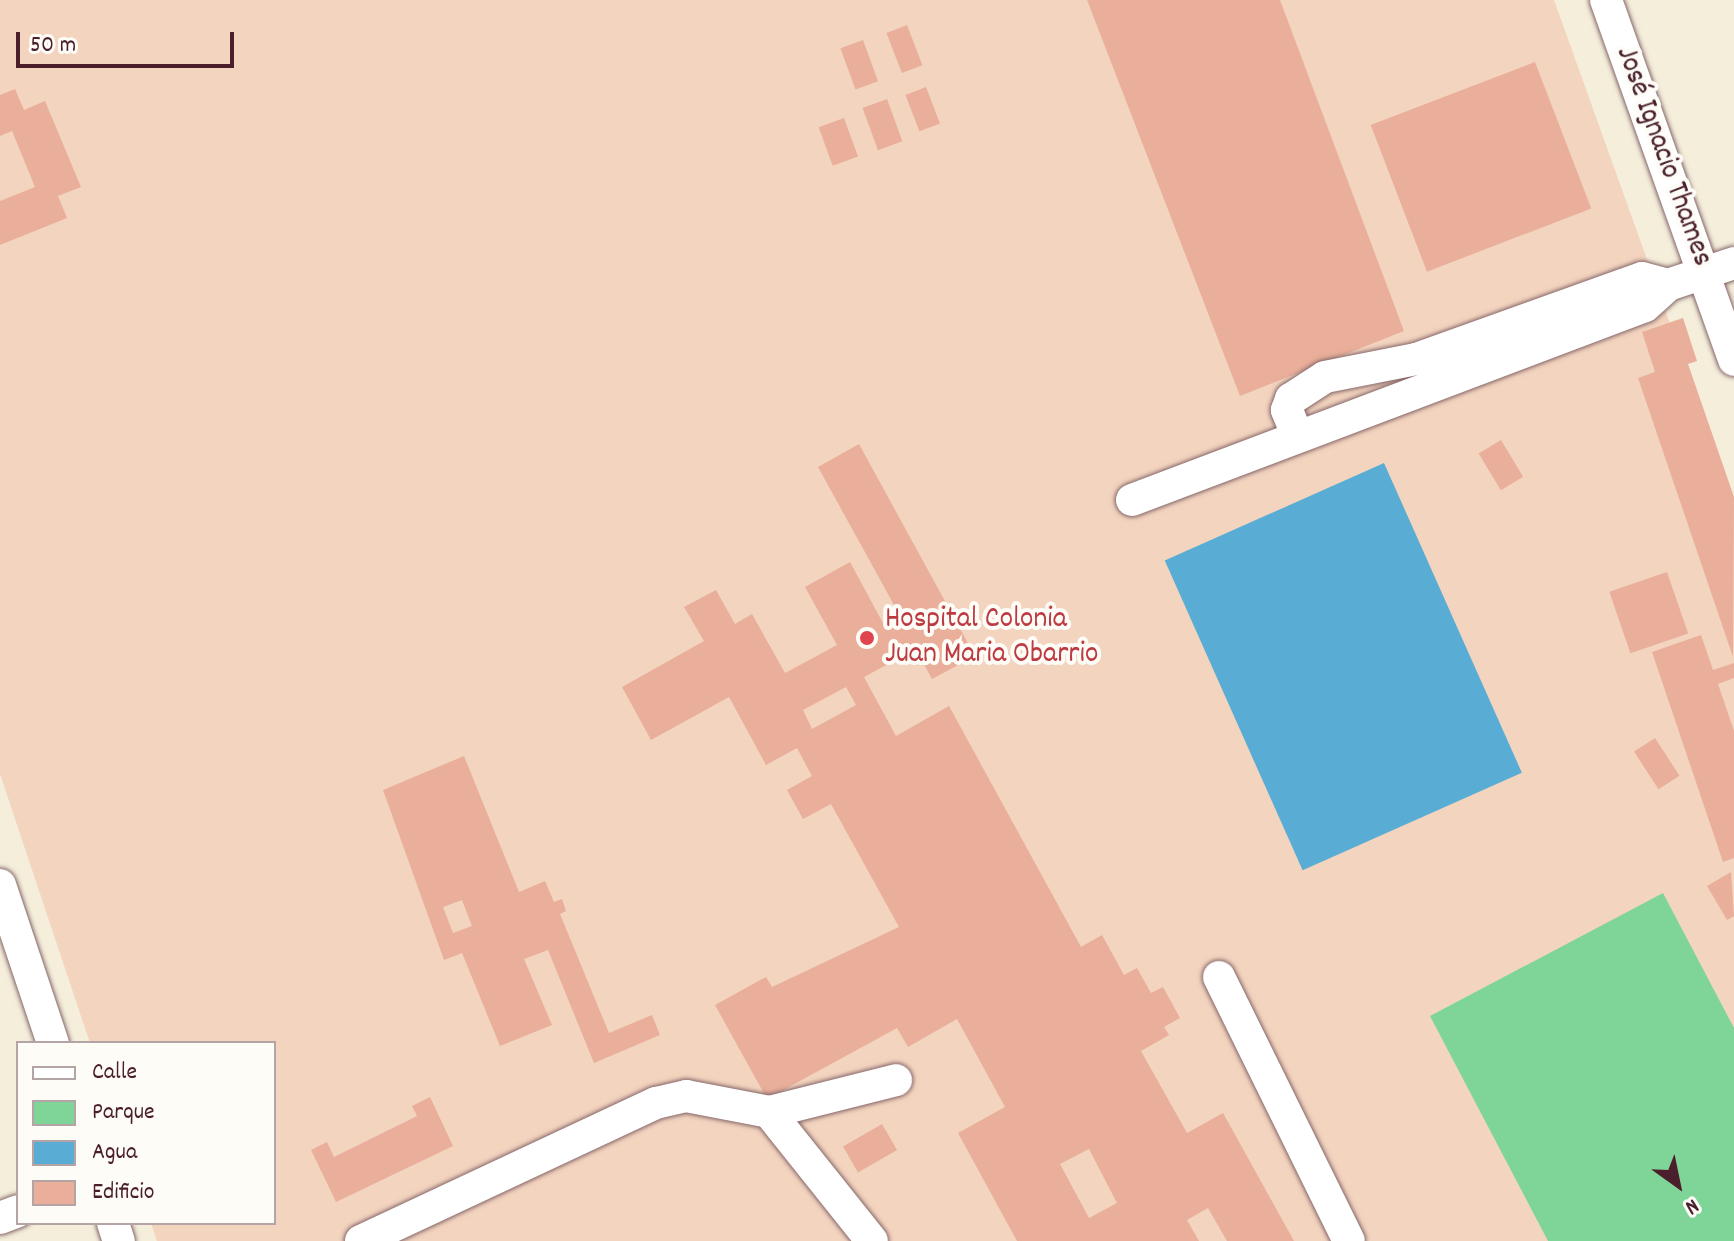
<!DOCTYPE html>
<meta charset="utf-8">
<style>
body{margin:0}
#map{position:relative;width:1734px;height:1241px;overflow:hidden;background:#f4eedb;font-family:Dekko,sans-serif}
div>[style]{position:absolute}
.built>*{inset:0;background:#f3d4bf}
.green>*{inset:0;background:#7fd598}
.water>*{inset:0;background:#59add5;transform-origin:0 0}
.building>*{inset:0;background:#e9af9a;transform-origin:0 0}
.roads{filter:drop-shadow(0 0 2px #866769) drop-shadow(0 0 2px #866769)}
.minor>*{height:32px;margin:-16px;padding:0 16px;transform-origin:16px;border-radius:16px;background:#fff}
.dots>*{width:22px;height:22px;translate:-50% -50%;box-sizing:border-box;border:4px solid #fdfcf7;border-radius:50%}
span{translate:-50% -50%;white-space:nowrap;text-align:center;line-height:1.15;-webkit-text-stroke:8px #fdfcf7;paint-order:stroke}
.street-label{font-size:30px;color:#4a1f2b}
.health-label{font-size:30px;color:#be3a42}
.left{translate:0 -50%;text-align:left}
.legend{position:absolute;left:16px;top:1041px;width:260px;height:184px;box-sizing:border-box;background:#fdfcf7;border:2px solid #b5a4a5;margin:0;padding:10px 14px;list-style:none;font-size:24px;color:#4a1f2b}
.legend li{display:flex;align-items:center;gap:16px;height:40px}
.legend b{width:40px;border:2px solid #b5a4a5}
.north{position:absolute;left:1638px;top:1145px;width:80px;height:80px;-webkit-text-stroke:6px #fdfcf7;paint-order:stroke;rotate:147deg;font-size:22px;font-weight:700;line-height:32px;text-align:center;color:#4a1f2b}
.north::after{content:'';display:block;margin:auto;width:28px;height:36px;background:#4a1f2b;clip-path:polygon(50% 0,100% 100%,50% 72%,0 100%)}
.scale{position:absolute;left:16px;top:32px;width:218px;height:36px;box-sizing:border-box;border:4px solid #4a1f2b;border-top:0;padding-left:10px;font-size:24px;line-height:28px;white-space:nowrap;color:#4a1f2b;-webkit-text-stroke:6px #fdfcf7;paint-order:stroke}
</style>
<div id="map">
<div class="built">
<div style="clip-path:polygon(0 0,1554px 0,1734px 502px,1734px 1241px,157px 1241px,151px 1223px,274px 1223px,274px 1043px,90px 1043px,0 774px)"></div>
</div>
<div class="green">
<div style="clip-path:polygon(1663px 893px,1734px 1028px,1734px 1241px,1548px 1241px,1430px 1016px)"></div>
</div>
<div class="water">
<div style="left:1384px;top:463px;width:339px;height:240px;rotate:66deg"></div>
</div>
<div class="building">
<div style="clip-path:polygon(1087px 0,1280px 0,1404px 331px,1240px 396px)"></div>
<div style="left:907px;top:25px;width:43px;height:22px;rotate:69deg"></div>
<div style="left:863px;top:40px;width:44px;height:24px;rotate:70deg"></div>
<div style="left:1535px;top:62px;width:157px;height:176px;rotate:69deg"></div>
<div style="left:926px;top:87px;width:39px;height:22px;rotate:69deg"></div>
<div style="clip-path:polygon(15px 89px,24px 110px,45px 101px,81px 187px,58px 196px,67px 218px,0 245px,0 201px,35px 187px,12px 131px,0 136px,0 95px)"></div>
<div style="left:887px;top:99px;width:45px;height:26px;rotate:70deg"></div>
<div style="left:844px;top:118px;width:41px;height:27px;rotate:70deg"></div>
<div style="clip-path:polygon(1683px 318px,1697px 361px,1688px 364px,1734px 497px,1733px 657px,1638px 378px,1655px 372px,1642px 332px)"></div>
<div style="left:1501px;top:440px;width:43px;height:26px;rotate:59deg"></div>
<div style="clip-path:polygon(evenodd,859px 444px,975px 656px,932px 679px,916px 649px,864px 677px,896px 736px,949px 706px,1081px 947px,1102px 935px,1124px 975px,1137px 968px,1151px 993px,1163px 987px,1180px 1018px,1164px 1027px,1169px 1035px,1141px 1051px,1187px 1133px,1223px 1113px,1294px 1241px,1227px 1241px,1208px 1208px,1187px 1220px,1199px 1241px,1017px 1241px,958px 1133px,1005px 1107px,957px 1019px,908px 1047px,897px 1028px,767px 1099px,715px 1005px,766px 977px,772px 987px,899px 927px,831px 804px,803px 819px,787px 790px,812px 776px,797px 748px,766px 765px,729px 697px,651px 740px,622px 687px,704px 641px,684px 607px,716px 590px,735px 624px,752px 614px,785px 673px,837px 645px,805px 587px,850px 562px,883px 623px,899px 614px,818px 467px,859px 444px,846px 687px,856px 705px,812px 729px,803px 710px,846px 687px,859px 444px,1089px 1149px,1117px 1203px,1089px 1218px,1060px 1164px,1089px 1149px)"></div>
<div style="left:1667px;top:572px;width:65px;height:61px;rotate:71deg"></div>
<div style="clip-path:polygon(1701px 635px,1713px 670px,1734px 663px,1734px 678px,1718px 684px,1734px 731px,1734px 858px,1723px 862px,1652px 652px)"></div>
<div style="left:1655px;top:738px;width:45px;height:25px;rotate:57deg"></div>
<div style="clip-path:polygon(evenodd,464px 756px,519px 892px,545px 881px,554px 902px,562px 899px,566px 911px,560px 914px,609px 1033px,652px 1015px,660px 1035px,594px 1063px,548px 950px,524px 959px,552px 1025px,500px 1046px,462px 953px,444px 960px,383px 790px,464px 756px,462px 900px,472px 926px,453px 933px,443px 907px,462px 900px)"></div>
<div style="clip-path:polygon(1731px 872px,1734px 916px,1727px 920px,1707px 886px)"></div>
<div style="clip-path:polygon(430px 1097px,453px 1146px,336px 1202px,311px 1150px,327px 1142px,334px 1157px,417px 1116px,412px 1106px)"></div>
<div style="left:882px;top:1124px;width:30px;height:45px;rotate:60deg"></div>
</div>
<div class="roads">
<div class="minor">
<div style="left:1606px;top:0;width:382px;rotate:70.4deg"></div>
<div style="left:1297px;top:435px;width:27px;rotate:-112deg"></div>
<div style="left:1287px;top:410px;width:12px;rotate:-70deg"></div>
<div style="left:1291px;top:399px;width:40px;rotate:-32.9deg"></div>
<div style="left:1325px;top:377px;width:93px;rotate:-11.2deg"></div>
<div style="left:1416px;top:359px;width:240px;rotate:-19.7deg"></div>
<div style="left:1642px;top:278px;width:27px;rotate:15deg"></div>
<div style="left:1132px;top:500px;width:548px;rotate:-20.71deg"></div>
<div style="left:1645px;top:306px;width:31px;rotate:-42deg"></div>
<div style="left:1668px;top:285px;width:70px;rotate:-18.4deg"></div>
<div style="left:0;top:885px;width:167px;rotate:71.5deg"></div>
<div style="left:1219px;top:977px;width:294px;rotate:63.8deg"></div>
<div style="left:769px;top:1112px;width:165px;rotate:51.4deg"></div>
<div style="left:0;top:1218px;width:19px;rotate:-21deg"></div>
<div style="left:113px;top:1223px;width:19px;rotate:72deg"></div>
<div style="left:361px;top:1241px;width:326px;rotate:-25.1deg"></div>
<div style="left:656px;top:1103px;width:31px;rotate:-13deg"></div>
<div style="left:686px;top:1096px;width:85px;rotate:10.9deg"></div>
<div style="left:769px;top:1112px;width:131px;rotate:-14.1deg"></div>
</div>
</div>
<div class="dots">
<div style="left:867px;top:638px;background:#e0444e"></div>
</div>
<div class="street-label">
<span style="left:1662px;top:157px;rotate:70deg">José Ignacio Thames</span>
</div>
<div class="health-label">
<span class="left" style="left:885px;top:638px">Hospital Colonia<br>Juan Maria Obarrio</span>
</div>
<ul class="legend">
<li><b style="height:10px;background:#fff"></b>Calle</li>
<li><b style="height:22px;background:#7fd598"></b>Parque</li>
<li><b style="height:22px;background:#59add5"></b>Agua</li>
<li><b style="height:22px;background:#e9af9a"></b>Edificio</li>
</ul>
<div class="north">N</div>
<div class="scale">50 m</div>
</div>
